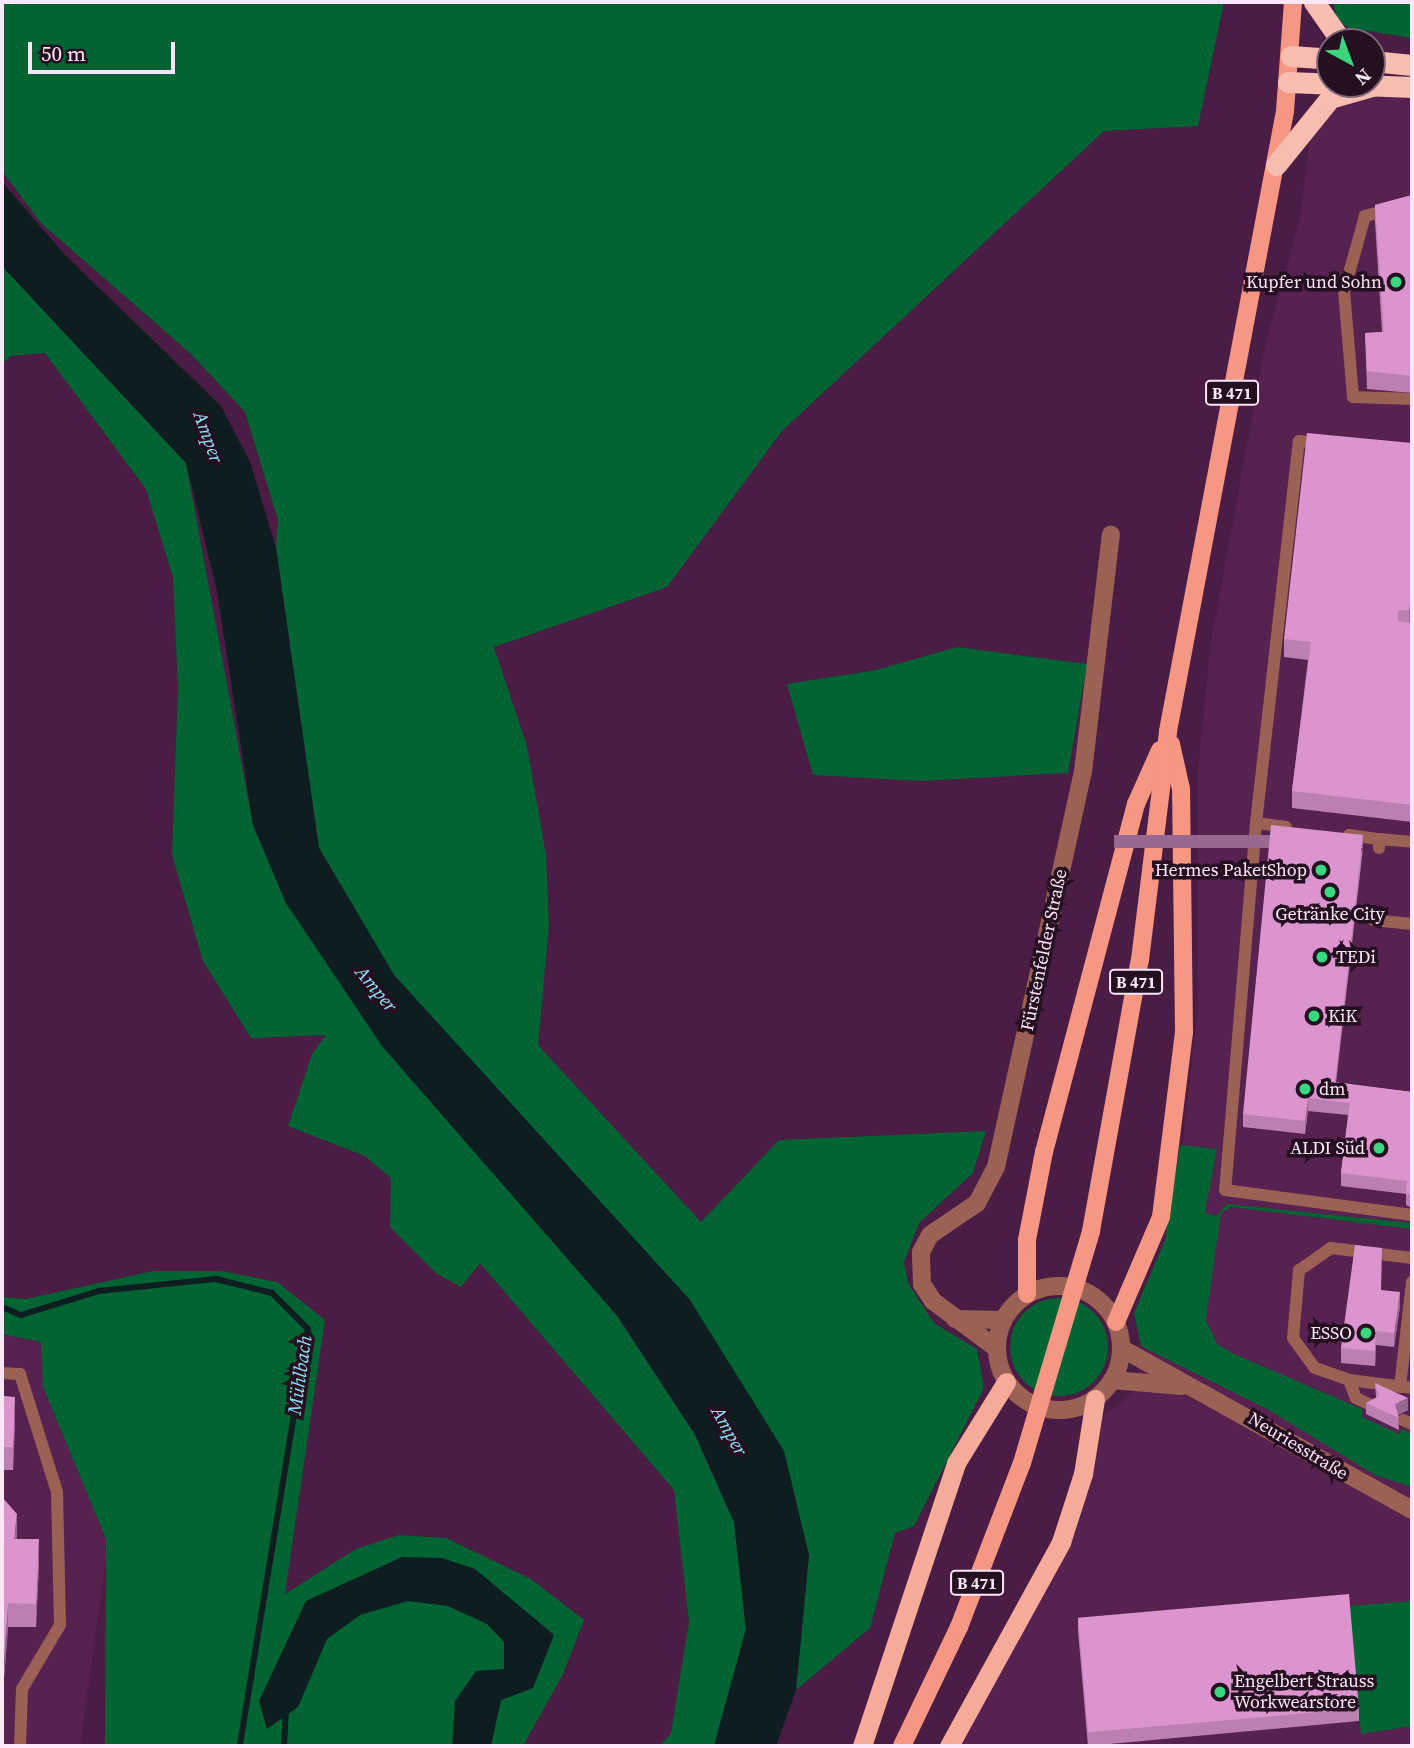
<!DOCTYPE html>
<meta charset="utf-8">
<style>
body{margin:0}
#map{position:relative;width:1414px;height:1748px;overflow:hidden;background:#4b1c44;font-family:"Source Serif 4",serif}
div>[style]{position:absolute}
.built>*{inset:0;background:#582250}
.green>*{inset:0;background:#026333}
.round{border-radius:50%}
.water>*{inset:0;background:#0d1d20}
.stream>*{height:6px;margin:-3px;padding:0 3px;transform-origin:3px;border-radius:3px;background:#0d1d20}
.service>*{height:12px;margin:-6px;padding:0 6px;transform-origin:6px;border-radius:6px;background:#9b6154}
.minor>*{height:18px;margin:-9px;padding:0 9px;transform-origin:9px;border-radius:9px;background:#9b6154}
.tertiary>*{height:18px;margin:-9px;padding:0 9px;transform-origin:9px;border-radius:9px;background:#9b6154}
.tertiary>.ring{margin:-9px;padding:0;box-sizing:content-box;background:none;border:18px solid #9b6154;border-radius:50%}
.primary>*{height:18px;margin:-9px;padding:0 9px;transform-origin:9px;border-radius:9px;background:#f59782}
.trunk>*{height:19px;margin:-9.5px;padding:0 9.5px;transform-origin:9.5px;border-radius:9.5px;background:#f6aa99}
.motorway>*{height:21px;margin:-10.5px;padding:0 10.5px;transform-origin:10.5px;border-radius:10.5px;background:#f7bdb0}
.wall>*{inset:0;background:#bc7fb1}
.shaded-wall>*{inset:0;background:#996890;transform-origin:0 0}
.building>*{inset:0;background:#db94ce;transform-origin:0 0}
.dots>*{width:19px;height:19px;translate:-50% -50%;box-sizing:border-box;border:4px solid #251022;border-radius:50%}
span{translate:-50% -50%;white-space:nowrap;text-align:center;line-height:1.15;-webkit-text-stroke:7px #251022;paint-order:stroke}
.shield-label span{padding:2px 5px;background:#251022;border:2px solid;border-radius:5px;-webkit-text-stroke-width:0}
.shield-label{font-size:16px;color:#fee6f9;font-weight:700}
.poi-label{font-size:18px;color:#fee6f9}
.right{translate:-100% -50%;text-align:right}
.left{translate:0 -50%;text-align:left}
.street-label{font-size:18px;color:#fee6f9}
.water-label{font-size:19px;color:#8ee2f5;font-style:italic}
.frame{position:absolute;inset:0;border:4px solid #fee6f9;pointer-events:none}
.north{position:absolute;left:1316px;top:28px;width:70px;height:70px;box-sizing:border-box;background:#251022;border:2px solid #7c6678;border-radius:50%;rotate:139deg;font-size:19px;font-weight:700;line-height:28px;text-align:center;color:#fee6f9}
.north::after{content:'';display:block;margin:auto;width:24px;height:32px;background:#3ad77f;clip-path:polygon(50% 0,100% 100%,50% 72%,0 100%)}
.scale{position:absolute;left:28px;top:42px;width:147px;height:32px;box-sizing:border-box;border:4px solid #fee6f9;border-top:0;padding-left:9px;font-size:21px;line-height:24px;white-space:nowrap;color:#fee6f9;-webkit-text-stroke:5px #251022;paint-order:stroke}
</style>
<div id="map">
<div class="built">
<div style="clip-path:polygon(1412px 89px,1412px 1746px,960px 1746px,1062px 1557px,1089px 1490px,1101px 1418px,1134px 1392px,1183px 1141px,1198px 1009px,1198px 771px,1211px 642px,1265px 347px,1301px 215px,1311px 128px,1358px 92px)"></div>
<div style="clip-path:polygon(2px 1334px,41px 1342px,43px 1387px,108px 1544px,80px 1746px,2px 1746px)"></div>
</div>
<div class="green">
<div style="clip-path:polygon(2px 2px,1224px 2px,1198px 126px,1104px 131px,782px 431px,667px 587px,494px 647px,527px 746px,546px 855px,549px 925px,538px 1045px,701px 1222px,779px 1140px,986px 1131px,973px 1173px,919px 1223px,904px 1262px,908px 1283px,934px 1323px,977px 1349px,984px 1388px,914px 1526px,895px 1533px,870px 1628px,796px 1690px,809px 1555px,690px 1300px,394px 975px,319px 848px,276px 548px,278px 520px,245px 412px,191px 354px,41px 223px,2px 171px)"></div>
<div style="clip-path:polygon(1333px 2px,1412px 2px,1412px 38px,1348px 28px,1337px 18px)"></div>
<div style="clip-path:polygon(2px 266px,186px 463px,253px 825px,286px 903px,615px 1313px,694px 1433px,734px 1522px,746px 1629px,714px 1746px,660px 1746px,671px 1733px,689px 1622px,674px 1490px,480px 1263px,461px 1287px,436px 1273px,390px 1227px,391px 1178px,365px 1156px,288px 1126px,312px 1054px,326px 1035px,251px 1038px,203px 961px,172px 855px,178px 688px,173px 577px,146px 489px,45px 353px,11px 356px,2px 364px)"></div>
<div style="clip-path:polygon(957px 647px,1087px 664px,1068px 773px,922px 781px,813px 775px,787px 684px,876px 670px)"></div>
<div style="clip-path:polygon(1180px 1145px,1217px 1149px,1205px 1213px,1216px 1216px,1227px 1204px,1412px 1223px,1412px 1229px,1231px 1207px,1221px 1213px,1206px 1320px,1217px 1344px,1234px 1354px,1362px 1409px,1362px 1417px,1399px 1434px,1402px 1429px,1412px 1434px,1412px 1487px,1375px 1475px,1267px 1409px,1141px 1346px,1134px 1313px,1165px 1240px)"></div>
<div style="clip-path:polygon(153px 1271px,222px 1271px,277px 1282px,325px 1320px,285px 1594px,356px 1549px,399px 1535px,446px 1538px,531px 1579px,584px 1620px,563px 1674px,523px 1746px,105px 1746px,106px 1539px,43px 1387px,41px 1342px,2px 1334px,2px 1297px,26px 1299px)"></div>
<div class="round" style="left:1010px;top:1298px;width:98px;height:98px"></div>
<div style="clip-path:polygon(1412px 1601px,1412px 1726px,1361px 1734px,1349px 1606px)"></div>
</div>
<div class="water">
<div style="clip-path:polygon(2px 182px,65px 255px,221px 406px,250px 462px,276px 548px,319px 848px,394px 975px,690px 1300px,784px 1451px,809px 1555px,796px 1690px,776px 1746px,714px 1746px,746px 1629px,734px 1522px,696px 1436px,619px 1318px,382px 1046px,286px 903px,253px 825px,217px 591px,186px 463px,2px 266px)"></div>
<div style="clip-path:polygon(402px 1557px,442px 1558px,475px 1569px,554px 1635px,533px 1688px,501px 1700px,491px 1746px,452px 1746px,455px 1701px,476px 1671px,504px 1669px,504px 1642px,487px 1624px,448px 1606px,408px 1601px,360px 1615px,327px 1639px,298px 1707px,267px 1729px,259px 1701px,306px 1601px)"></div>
</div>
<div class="stream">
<div style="left:2px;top:1307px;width:21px;rotate:23deg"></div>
<div style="left:21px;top:1315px;width:82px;rotate:-17.1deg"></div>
<div style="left:99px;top:1291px;width:118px;rotate:-5.9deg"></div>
<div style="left:216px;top:1279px;width:58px;rotate:14deg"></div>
<div style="left:272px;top:1293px;width:51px;rotate:45deg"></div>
<div style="left:308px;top:1329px;width:423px;rotate:99.3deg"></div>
<div style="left:284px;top:1746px;width:38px;rotate:-87deg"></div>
</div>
<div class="service">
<div style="left:1412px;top:204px;width:49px;rotate:165.7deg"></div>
<div style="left:1365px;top:216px;width:78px;rotate:105.6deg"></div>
<div style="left:1344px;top:291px;width:106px;rotate:85.1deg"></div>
<div style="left:1353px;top:397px;width:59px;rotate:1.9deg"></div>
<div style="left:1256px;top:823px;width:384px;rotate:-83.6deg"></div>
<div style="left:1299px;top:441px;width:21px;rotate:5deg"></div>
<div style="left:1286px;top:827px;width:30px;rotate:-172deg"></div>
<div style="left:1256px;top:823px;width:368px;rotate:94.8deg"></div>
<div style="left:1225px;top:1190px;width:189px;rotate:7.6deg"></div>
<div style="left:1349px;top:835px;width:30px;rotate:8deg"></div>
<div style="left:1379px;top:848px;width:9px;rotate:-90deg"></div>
<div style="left:1379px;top:839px;width:33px;rotate:5deg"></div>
<div style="left:1373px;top:920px;width:39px;rotate:6deg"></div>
<div style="left:1412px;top:1258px;width:82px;rotate:-173deg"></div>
<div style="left:1331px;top:1248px;width:39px;rotate:145deg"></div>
<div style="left:1299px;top:1270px;width:68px;rotate:95deg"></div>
<div style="left:1293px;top:1338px;width:37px;rotate:54deg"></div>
<div style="left:1315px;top:1368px;width:36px;rotate:19deg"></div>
<div style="left:1349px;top:1380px;width:64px;rotate:7.2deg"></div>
<div style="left:2px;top:1373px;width:18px;rotate:3deg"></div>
<div style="left:20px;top:1374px;width:124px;rotate:72.6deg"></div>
<div style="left:57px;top:1492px;width:133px;rotate:88.7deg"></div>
<div style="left:60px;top:1625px;width:74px;rotate:120.7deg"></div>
<div style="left:22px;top:1689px;width:57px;rotate:92deg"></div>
<div style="left:1349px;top:1380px;width:19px;rotate:69deg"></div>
<div style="left:1356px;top:1398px;width:17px;rotate:25deg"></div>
<div style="left:1400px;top:1387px;width:106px;rotate:-83.5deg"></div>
<div style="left:1403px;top:1420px;width:10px;rotate:24deg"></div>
</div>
<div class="minor">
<div style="left:955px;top:1319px;width:48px;rotate:1.2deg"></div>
<div style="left:996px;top:1348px;width:79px;rotate:-143.3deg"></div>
<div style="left:933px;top:1301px;width:20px;rotate:-123deg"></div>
<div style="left:922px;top:1284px;width:32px;rotate:-92deg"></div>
<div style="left:921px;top:1252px;width:19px;rotate:-62deg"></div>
<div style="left:930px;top:1235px;width:57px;rotate:-34.2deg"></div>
<div style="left:977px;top:1203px;width:41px;rotate:-62.2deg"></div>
<div style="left:996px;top:1167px;width:404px;rotate:-77.6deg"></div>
<div style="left:1083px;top:772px;width:239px;rotate:-83.3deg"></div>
</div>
<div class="tertiary">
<div class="ring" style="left:997px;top:1286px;width:106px;height:106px"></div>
<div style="left:1121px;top:1348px;width:333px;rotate:29.1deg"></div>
<div style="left:1112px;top:1380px;width:70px;rotate:4.9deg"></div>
</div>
<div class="primary">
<div style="left:1027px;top:1294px;width:54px;rotate:-90deg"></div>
<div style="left:1027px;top:1240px;width:90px;rotate:-79.1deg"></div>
<div style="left:1044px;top:1152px;width:360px;rotate:-75.2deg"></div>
<div style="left:1136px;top:804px;width:59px;rotate:-66deg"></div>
<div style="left:1116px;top:1322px;width:114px;rotate:-66.8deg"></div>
<div style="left:1161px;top:1217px;width:186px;rotate:-82.9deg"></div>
<div style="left:1184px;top:1032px;width:243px;rotate:-90.7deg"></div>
<div style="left:1181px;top:789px;width:46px;rotate:-102.5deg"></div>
<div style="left:902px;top:1746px;width:132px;rotate:-64.4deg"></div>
<div style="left:959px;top:1627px;width:176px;rotate:-69deg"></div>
<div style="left:1022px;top:1463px;width:242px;rotate:-73.4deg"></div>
<div style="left:1091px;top:1231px;width:275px;rotate:-79.8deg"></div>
<div style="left:1140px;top:960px;width:231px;rotate:-83deg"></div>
<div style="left:1168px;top:731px;width:631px;rotate:-79.31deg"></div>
<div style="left:1285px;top:111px;width:109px;rotate:-85.8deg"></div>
</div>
<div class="trunk">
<div style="left:862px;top:1746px;width:298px;rotate:-71.6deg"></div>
<div style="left:956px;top:1463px;width:95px;rotate:-58.3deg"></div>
<div style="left:949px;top:1746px;width:233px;rotate:-61.2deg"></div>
<div style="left:1061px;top:1542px;width:71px;rotate:-72.1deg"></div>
<div style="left:1083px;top:1474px;width:76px;rotate:-80.9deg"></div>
</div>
<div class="motorway">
<div style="left:1314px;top:2px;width:49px;rotate:55deg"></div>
<div style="left:1291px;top:56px;width:39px;rotate:4deg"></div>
<div style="left:1372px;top:61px;width:40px;rotate:5.7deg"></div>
<div style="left:1288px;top:82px;width:124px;rotate:2.3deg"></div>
<div style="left:1276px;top:165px;width:86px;rotate:-51.1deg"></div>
<div style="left:1330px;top:98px;width:44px;rotate:-15.9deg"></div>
</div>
<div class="wall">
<div style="clip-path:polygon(1412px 195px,1412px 393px,1367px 389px,1365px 333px,1382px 332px,1375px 222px,1375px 205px)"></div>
<div style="clip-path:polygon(1412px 443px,1412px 604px,1410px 622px,1412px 623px,1412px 822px,1292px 808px,1292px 791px,1308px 660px,1284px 657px,1284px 639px)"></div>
<div style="clip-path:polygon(1363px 848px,1336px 1083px,1412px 1092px,1412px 1208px,1406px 1205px,1406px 1194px,1341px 1186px,1341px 1173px,1348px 1115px,1308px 1111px,1305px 1134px,1243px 1127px,1243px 1114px)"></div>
<div style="clip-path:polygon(1381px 1290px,1400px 1306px,1394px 1347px,1376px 1345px,1375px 1366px,1341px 1363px,1341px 1348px)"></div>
<div style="clip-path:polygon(2px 1371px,4px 1396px,15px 1421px,13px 1470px,2px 1470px)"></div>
<div style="clip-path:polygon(1375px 1383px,1408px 1410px,1398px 1415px,1399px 1430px,1366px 1414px,1366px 1403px,1376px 1398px)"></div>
<div style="clip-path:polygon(2px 1497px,16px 1539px,39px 1563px,36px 1627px,8px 1627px,4px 1678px,2px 1678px)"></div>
<div style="clip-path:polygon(1078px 1619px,1359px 1709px,1359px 1721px,1088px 1746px,1078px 1631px)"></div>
</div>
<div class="shaded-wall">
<div style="clip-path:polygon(1412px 587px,1412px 604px,1409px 628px,1409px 610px)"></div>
<div style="left:1363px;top:835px;width:13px;height:249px;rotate:90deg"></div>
<div style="clip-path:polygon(1308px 1098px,1308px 1111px,1305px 1134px,1305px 1121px)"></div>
<div style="clip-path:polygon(1400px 1292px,1400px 1306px,1394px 1347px,1394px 1333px)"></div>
<div style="clip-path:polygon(1376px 1331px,1376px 1345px,1375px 1366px,1375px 1351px)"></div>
<div style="clip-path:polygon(15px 1397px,15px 1421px,13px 1470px,13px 1447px)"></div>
<div style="clip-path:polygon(1408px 1398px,1408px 1410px,1395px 1416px,1395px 1404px)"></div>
<div style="clip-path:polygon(17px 1514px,17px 1537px,14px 1562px,14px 1539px)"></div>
<div style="clip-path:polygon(39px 1539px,39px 1563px,36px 1627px,36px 1604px)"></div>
<div style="clip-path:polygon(8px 1603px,8px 1627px,4px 1678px,4px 1655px)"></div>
</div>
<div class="building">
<div style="clip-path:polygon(1412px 195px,1412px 376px,1367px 371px,1365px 333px,1384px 332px,1375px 205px)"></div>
<div style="clip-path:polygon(1307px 433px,1412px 443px,1412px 587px,1409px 610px,1398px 611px,1398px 621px,1412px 623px,1412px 805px,1292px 791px,1311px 642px,1284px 639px)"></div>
<div style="clip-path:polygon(1271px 825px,1363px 835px,1335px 1082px,1412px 1092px,1412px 1195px,1406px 1193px,1407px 1181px,1341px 1173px,1350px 1103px,1308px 1098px,1305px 1121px,1243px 1114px)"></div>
<div style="clip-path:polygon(1355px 1245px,1382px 1248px,1381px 1290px,1400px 1292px,1394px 1333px,1376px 1331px,1375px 1351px,1341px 1348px)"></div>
<div style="clip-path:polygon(2px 1371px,4px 1371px,4px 1396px,15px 1397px,13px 1447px,2px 1447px)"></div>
<div style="clip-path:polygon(1375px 1383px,1408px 1398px,1395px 1404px,1399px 1418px,1366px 1403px,1379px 1396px)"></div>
<div style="clip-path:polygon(2px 1497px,17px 1514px,14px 1539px,39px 1539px,36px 1604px,8px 1603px,4px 1655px,2px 1654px)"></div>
<div style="left:1349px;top:1594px;width:115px;height:272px;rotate:85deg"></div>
</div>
<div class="dots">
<div style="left:1396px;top:282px;background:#3ad77f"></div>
<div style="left:1321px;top:870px;background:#3ad77f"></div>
<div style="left:1330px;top:892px;background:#3ad77f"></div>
<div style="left:1322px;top:957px;background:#3ad77f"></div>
<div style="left:1314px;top:1016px;background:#3ad77f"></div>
<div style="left:1305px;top:1089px;background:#3ad77f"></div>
<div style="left:1379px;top:1148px;background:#3ad77f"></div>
<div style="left:1366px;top:1333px;background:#3ad77f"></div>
<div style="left:1220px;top:1692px;background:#3ad77f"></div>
</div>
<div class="shield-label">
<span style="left:1232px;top:393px">B 471</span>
<span style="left:1136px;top:982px">B 471</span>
<span style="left:977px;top:1583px">B 471</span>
</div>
<div class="poi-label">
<span class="right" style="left:1382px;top:282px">Kupfer und Sohn</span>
<span class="right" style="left:1307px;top:870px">Hermes PaketShop</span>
<span style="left:1330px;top:914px">Getränke City</span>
<span class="left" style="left:1336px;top:957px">TEDi</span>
<span class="left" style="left:1328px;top:1016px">KiK</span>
<span class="left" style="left:1319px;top:1089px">dm</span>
<span class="right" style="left:1365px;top:1148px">ALDI Süd</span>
<span class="right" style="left:1352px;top:1333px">ESSO</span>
<span class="left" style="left:1234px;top:1692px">Engelbert Strauss<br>Workwearstore</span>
</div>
<div class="street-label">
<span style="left:1044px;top:950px;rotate:-78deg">Fürstenfelder Straße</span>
<span style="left:1298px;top:1446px;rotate:31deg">Neuriesstraße</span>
</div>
<div class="water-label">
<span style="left:208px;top:437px;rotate:70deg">Amper</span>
<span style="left:376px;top:989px;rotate:50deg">Amper</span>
<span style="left:300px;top:1375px;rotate:-82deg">Mühlbach</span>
<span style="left:729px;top:1431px;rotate:61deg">Amper</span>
</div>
<div class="frame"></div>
<div class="north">N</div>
<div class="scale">50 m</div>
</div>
